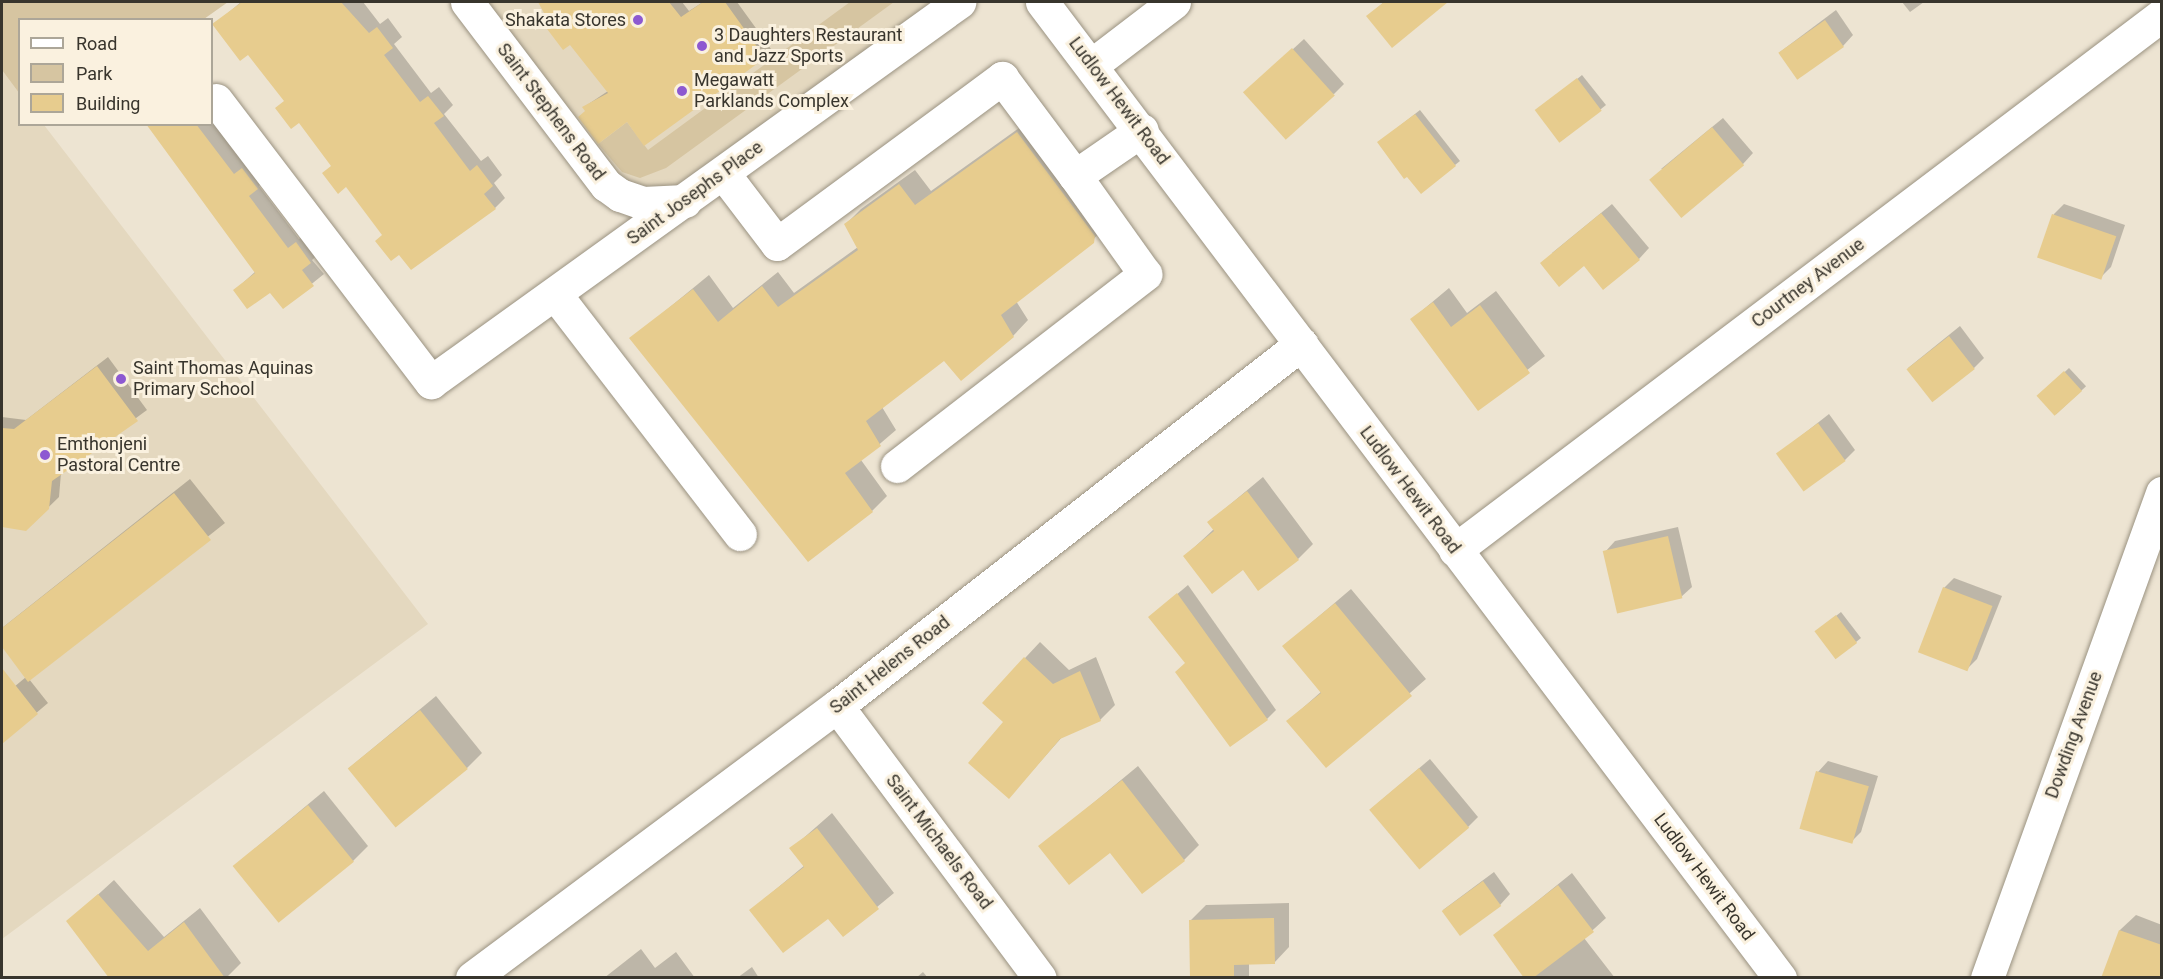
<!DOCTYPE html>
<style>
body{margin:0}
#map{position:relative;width:2163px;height:979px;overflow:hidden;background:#ede4d2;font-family:Roboto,sans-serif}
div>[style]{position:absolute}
.built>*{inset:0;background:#e4d8bf}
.green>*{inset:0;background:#d6c5a1}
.shadow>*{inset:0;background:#0003;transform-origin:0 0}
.building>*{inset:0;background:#e7cc8e;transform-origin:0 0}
.roads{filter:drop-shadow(0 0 2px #9a9281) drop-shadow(0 0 2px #9a9281)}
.minor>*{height:33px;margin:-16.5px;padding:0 16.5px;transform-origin:16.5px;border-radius:16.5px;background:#fff}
.dots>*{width:16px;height:16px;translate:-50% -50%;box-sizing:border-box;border:3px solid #faf1df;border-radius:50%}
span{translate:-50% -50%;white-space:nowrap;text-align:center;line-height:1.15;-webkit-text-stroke:6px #faf1df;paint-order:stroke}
.poi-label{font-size:18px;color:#38352d}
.right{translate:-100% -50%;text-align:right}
.left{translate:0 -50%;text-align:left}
.street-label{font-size:18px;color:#38352d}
.frame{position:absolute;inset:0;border:3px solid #38352d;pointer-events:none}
.legend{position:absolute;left:18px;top:18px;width:195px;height:108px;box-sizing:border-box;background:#faf1df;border:2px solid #aca698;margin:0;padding:8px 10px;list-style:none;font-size:18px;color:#38352d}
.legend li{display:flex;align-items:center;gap:12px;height:30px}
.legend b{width:30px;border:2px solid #aca698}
</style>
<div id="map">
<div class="built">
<div style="clip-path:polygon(477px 2px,943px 2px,681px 193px,626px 190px)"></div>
<div style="clip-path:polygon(2px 70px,19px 93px,20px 124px,44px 125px,428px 624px,2px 939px)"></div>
</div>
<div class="green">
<div style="clip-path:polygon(2px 2px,228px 2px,204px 19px,20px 20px,19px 93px,2px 70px)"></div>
<div style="clip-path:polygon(850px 2px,894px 2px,666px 168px,640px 178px,622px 172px,598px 144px,627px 122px,648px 150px)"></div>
</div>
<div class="shadow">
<div style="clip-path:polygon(241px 2px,363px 2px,380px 24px,388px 18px,402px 37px,394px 44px,431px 93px,439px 87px,453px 105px,444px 114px,481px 161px,488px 156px,502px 175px,494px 183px,505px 198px,495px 208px,384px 234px,223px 17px)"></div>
<div style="clip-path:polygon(540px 2px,682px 2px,689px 11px,703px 2px,737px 2px,771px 49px,764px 56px,627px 120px,584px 107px,608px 91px)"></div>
<div style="clip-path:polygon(1384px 2px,1446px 2px,1393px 46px,1368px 16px)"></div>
<div style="clip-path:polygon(1902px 2px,1924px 2px,1910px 12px)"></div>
<div style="clip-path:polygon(1836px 10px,1853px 35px,1843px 46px,1780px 52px)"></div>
<div style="clip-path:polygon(1304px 39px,1344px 84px,1334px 94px,1256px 83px)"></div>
<div style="clip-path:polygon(1582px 75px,1606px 105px,1561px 141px,1543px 107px)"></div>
<div style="clip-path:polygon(1420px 110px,1460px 161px,1455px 165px,1379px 142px)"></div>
<div style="clip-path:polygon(1033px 118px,1109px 226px,1016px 301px,1028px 320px,1013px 336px,944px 359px,882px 407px,896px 430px,861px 460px,887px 496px,872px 511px,631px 339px,709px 275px,733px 308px,778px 272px,794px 293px,858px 247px,846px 224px,861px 209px,915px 170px,931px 191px)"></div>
<div style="clip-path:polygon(1723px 118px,1753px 153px,1743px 164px,1661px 169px)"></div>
<div style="clip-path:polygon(212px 121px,267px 177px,259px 186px,299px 239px,307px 233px,321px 252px,312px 260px,324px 274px,283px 307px,270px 290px,235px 290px,256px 271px,148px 124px,212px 124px)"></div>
<div style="clip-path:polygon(1612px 204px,1649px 248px,1639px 259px,1584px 264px,1552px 253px)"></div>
<div style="clip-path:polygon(2064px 204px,2125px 225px,2111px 267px,2100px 278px,2039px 257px,2054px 214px)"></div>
<div style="clip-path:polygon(1449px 288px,1467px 313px,1496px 291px,1545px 356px,1478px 409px,1412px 319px)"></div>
<div style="clip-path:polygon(1960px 326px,1984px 358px,1974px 368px,1908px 368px)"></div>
<div style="clip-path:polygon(108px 357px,147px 410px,61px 473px,59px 497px,26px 529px,2px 526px,2px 417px,26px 420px)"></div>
<div style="left:2069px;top:368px;width:25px;height:41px;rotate:47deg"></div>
<div style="clip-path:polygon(1829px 414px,1855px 450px,1845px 460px,1778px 454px)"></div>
<div style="clip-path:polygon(1263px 477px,1313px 544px,1298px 559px,1185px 556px,1214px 529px,1209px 522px)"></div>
<div style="clip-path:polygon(190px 479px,225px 523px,29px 679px,48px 703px,2px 742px,2px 697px,26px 677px,2px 645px,2px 628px)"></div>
<div style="clip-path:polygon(1678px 527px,1692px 587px,1681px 597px,1605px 552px,1615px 541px)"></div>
<div style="clip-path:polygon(1954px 578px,2002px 596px,1977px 659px,1966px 670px,1944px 588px)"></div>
<div style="clip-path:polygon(1188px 585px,1276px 710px,1267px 719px,1186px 663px,1150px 617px)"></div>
<div style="clip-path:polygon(1351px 589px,1426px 679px,1326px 766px,1288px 721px,1322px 691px,1284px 646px)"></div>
<div style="clip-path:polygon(1841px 612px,1861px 638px,1856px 642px,1822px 627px)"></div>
<div style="clip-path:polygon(1040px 642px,1069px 670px,1096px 657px,1115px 705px,1100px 720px,1063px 736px,1009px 797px,1006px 721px,984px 702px)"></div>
<div style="clip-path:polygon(436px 696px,482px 753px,467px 768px,349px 768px)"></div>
<div style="clip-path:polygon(1430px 759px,1478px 817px,1468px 827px,1371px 809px)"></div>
<div style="clip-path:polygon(1828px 761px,1878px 776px,1861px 832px,1851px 842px,1818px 772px)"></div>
<div style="clip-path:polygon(1138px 766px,1199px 845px,1184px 860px,1142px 892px,1110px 851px,1040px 847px)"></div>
<div style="clip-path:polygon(324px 791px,368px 846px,353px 861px,234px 866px)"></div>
<div style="clip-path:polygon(832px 813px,894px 893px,843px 935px,829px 916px,751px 910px,805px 865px,791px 849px)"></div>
<div style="clip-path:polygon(1494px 872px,1510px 894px,1500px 905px,1443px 910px)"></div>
<div style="clip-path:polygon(1572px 873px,1606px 918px,1584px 938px,1615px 978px,1526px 978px,1495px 935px)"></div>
<div style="clip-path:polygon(114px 880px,164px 937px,200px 908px,241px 963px,226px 978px,111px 978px,68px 922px)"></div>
<div style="clip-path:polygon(1289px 903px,1289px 947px,1274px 963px,1249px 963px,1249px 978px,1191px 978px,1191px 920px,1206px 905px)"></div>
<div style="clip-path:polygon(2136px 915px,2162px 925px,2162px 978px,2102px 978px,2120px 930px)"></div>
<div style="clip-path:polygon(641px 949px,655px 968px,676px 952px,695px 978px,604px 978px)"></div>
<div style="clip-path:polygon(752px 967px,759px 978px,737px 978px)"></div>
<div style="clip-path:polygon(923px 972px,928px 978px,916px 978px)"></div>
</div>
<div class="building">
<div style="clip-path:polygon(242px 2px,341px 2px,369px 33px,377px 27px,393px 48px,384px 55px,420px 102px,428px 96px,444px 116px,434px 123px,470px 171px,477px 165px,493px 186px,484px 194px,496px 209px,411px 270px,399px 255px,391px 261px,375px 241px,382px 235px,346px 187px,338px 194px,322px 173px,331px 166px,299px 123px,291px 129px,275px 108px,284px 101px,248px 55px,240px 61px,212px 24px)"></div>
<div style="clip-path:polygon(538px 2px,669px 2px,681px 17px,703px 2px,725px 2px,765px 58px,644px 146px,627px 122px,598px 144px,578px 117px,585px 111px,582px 107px,608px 93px,570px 45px,563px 50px,538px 17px,544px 13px)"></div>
<div style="clip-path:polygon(1384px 2px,1448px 2px,1392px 48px,1366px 16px)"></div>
<div style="left:1825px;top:20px;width:33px;height:57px;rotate:55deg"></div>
<div style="left:1292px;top:48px;width:64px;height:66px;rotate:48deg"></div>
<div style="left:1577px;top:78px;width:41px;height:53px;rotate:53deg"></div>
<div style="clip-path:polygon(1415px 114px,1456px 166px,1421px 194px,1407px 177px,1404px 179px,1377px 142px)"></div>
<div style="clip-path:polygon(146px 124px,196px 124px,234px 174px,242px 168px,258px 189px,249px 196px,288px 248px,296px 242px,311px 263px,302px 270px,314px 286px,283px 309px,270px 293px,247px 309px,233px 290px,255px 273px)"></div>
<div style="left:1712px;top:127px;width:50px;height:82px;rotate:50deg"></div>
<div style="clip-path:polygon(1017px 132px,1095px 236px,1094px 243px,1001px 315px,1014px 337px,961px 381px,944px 361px,866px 421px,881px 446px,845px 473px,873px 512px,808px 562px,629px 338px,693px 289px,718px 322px,762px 286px,778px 307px,858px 250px,844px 224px,899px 184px,915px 205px)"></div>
<div style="clip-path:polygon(1601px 213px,1640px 260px,1603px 290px,1584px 266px,1559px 287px,1540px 263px)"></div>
<div style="left:2052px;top:214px;width:68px;height:46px;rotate:19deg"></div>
<div style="clip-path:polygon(1433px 302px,1451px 327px,1480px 305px,1530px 373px,1478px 411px,1410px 319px)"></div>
<div style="left:1949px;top:336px;width:42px;height:54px;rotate:52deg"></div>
<div style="clip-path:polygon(97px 366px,138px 421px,52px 481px,49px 509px,26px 531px,2px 527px,2px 428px,14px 429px)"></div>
<div style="left:2064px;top:371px;width:27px;height:37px;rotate:48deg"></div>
<div style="left:1818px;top:423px;width:47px;height:52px;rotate:54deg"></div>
<div style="clip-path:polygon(1247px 491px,1299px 560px,1258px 591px,1243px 570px,1212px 594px,1183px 556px,1214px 531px,1207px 522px)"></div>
<div style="clip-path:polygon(174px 493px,211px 540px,28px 682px,2px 647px,2px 628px)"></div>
<div style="left:1668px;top:536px;width:64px;height:67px;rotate:77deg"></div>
<div style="left:1943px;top:587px;width:53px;height:70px;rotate:21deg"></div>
<div style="clip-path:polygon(1177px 593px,1268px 720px,1230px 747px,1175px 672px,1185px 663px,1148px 617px)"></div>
<div style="clip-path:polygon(1335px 603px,1412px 696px,1326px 768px,1286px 721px,1321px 693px,1282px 646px)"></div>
<div style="left:1836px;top:615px;width:35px;height:27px;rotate:53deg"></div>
<div style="clip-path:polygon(1024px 657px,1053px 684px,1080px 671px,1101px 721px,1060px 739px,1009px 799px,968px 763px,1003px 722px,982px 703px)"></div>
<div style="clip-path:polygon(2px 668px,38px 714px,2px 744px)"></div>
<div style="left:420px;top:710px;width:76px;height:93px;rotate:51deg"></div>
<div style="left:1419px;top:768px;width:78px;height:65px;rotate:50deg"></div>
<div style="left:1816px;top:771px;width:55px;height:60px;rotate:16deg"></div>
<div style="clip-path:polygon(1122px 780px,1185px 861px,1142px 894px,1110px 853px,1069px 885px,1038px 846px)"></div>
<div style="left:308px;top:805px;width:73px;height:97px;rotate:51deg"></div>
<div style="clip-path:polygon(817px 828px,879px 909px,843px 937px,828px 919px,783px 953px,749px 910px,804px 867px,789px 848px)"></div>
<div style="left:1483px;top:881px;width:31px;height:51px;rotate:54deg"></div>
<div style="clip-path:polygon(1558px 885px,1594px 932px,1533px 978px,1524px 978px,1493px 935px)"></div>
<div style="clip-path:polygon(98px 894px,148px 951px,184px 922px,225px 978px,109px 978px,66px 921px)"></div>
<div style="clip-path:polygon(1274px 918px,1275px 964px,1234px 965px,1234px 978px,1190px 978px,1189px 920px)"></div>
<div style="clip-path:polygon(2119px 930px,2162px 945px,2162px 978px,2101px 978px)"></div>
</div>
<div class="roads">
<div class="minor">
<div style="left:467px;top:2px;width:230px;rotate:52.8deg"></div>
<div style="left:606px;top:185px;width:17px;rotate:36deg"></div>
<div style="left:620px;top:195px;width:24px;rotate:19deg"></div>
<div style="left:643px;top:203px;width:42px;rotate:-2.7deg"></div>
<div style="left:1042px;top:2px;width:1224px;rotate:52.91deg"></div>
<div style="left:1093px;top:64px;width:102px;rotate:-37.4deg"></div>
<div style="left:216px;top:100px;width:355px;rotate:52.7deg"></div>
<div style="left:431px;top:382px;width:651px;rotate:-35.74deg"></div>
<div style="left:723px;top:173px;width:89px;rotate:52.7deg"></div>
<div style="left:777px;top:244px;width:280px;rotate:-36.4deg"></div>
<div style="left:1002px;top:78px;width:122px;rotate:53.3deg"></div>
<div style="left:1075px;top:176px;width:81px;rotate:-34.5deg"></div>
<div style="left:555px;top:294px;width:303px;rotate:52.4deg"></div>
<div style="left:897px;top:466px;width:314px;rotate:-37.7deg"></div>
<div style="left:1145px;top:274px;width:120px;rotate:-125.5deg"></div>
<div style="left:1455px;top:550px;width:887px;rotate:-37.12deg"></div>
<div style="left:837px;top:706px;width:339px;rotate:53.3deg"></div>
<div style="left:472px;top:978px;width:455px;rotate:-36.7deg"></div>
<div style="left:837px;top:706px;width:589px;rotate:-37.96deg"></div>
<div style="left:1987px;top:978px;width:516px;rotate:-70.16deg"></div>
</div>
</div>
<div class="dots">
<div style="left:638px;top:20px;background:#8d59d1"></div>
<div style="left:702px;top:46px;background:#8d59d1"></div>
<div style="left:682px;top:91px;background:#8d59d1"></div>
<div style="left:121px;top:379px;background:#8d59d1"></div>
<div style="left:45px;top:455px;background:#8d59d1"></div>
</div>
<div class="poi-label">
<span class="right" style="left:626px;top:20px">Shakata Stores</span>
<span class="left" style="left:714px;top:46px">3 Daughters Restaurant<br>and Jazz Sports</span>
<span class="left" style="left:694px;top:91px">Megawatt<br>Parklands Complex</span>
<span class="left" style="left:133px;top:379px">Saint Thomas Aquinas<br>Primary School</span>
<span class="left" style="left:57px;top:455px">Emthonjeni<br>Pastoral Centre</span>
</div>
<div class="street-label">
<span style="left:1119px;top:101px;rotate:53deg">Ludlow Hewit Road</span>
<span style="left:551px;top:112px;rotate:53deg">Saint Stephens Road</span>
<span style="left:695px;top:193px;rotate:-36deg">Saint Josephs Place</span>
<span style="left:1808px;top:283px;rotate:-37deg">Courtney Avenue</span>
<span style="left:1410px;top:490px;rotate:53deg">Ludlow Hewit Road</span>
<span style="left:890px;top:665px;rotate:-38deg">Saint Helens Road</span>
<span style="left:2074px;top:735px;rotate:-70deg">Dowding Avenue</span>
<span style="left:939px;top:842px;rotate:53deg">Saint Michaels Road</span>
<span style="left:1704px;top:877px;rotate:53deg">Ludlow Hewit Road</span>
</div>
<div class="frame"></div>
<ul class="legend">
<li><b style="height:8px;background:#fff"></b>Road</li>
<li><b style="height:16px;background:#d6c5a1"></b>Park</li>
<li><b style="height:16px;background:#e7cc8e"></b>Building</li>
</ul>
</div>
